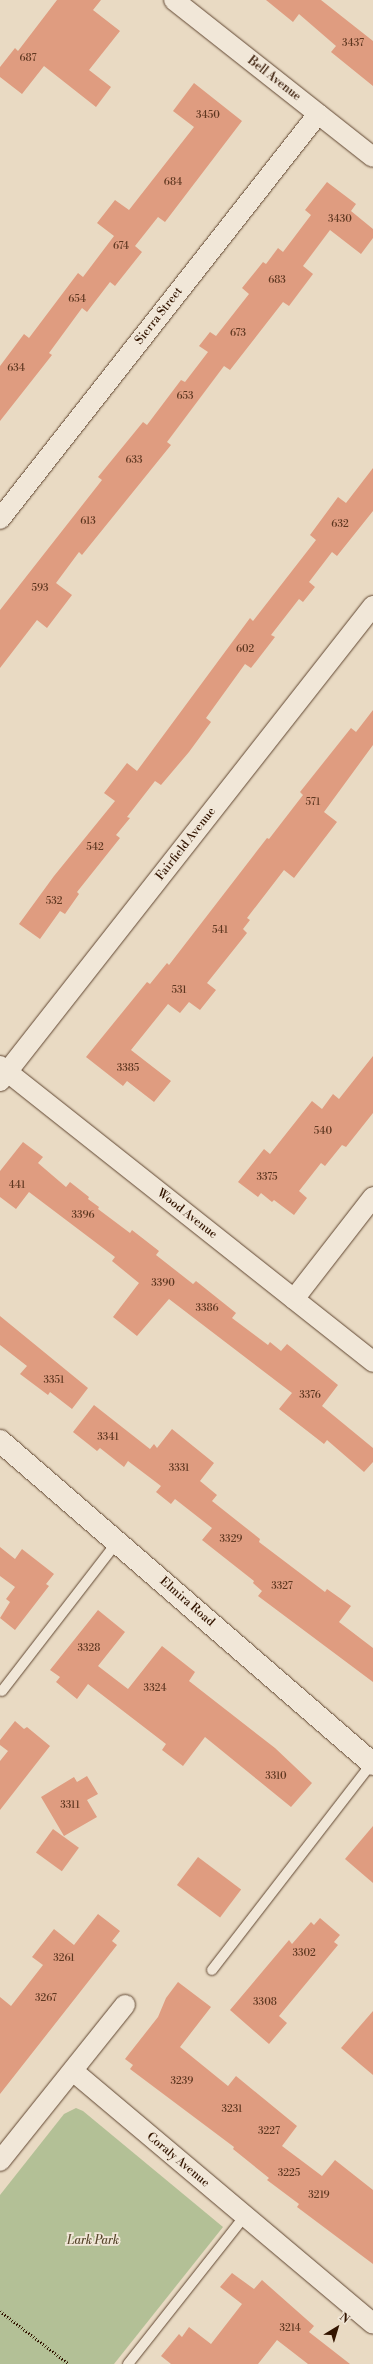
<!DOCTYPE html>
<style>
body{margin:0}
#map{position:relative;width:373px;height:2364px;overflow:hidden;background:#e9dac3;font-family:"Libre Bodoni",serif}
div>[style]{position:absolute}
.green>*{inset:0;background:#b3c096}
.building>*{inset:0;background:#df9c80;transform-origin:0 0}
.path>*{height:2.5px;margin-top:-1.25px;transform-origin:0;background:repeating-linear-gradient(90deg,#331500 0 1px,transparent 0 3px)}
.roads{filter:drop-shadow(0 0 1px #604631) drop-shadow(0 0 1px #604631)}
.service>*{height:10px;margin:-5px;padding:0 5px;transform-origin:5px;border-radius:5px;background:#f1e7d8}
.minor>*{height:20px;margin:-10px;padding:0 10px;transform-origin:10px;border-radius:10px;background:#f1e7d8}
.tertiary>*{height:22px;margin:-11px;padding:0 11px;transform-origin:11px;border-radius:11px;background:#f1e7d8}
span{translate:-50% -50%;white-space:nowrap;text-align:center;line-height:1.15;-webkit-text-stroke:3.5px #f1e7d8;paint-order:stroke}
.number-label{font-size:10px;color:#5e3720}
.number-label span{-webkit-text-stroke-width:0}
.street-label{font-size:12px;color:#331500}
.park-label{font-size:12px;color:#59482d;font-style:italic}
.north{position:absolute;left:317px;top:2308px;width:40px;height:40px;-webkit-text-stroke:3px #f1e7d8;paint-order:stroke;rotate:38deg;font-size:11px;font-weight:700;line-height:16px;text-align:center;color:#331500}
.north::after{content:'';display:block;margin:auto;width:14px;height:18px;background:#331500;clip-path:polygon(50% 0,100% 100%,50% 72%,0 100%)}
</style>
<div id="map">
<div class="green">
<div style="clip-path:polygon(76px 2108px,83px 2111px,223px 2227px,114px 2364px,0 2364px,0 2195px,64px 2114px)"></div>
</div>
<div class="building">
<div style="clip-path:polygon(57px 0,101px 0,93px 10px,120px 31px,89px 70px,111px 87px,96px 107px,44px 66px,22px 94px,0 77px,0 67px,15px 48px,18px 51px)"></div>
<div style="clip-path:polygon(266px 0,321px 0,373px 41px,373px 86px,331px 52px,336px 46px,299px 14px,293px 22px)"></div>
<div style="clip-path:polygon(194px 83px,242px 121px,165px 222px,158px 217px,135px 246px,142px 252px,115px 286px,110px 282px,87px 312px,82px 308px,49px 353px,52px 355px,0 421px,0 366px,24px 334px,29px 338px,78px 273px,83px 277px,114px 236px,97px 223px,115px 200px,129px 210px,194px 127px,173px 111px)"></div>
<div style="clip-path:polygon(327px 182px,356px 204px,351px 211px,373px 229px,373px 238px,361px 254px,330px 230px,303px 266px,313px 274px,289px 306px,283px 302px,230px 370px,224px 366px,167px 442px,171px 445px,82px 555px,79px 552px,56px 583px,72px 595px,47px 628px,37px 620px,0 668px,0 610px,102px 480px,98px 477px,143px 422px,147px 425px,181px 380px,185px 382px,208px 352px,199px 346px,210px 332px,216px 336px,249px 294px,242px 288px,263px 262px,266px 264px,278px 248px,283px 252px,311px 215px,305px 210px)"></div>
<div style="clip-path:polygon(373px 468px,373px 511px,337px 556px,332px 552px,309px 582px,315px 587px,303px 602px,299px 599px,271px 635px,275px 637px,251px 668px,245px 664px,206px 718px,211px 722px,189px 752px,161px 785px,155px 781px,127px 817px,130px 818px,116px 835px,120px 838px,77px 892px,79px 894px,65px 914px,60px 911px,40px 939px,19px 924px,54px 876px,115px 801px,104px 793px,127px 763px,137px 771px,250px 618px,253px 621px,316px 540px,310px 535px,338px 497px,346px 503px)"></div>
<div style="clip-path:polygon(373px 710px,373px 745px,324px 812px,337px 822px,294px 878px,284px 870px,247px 918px,250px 920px,243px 929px,247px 933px,207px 983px,216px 990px,200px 1010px,189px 1002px,180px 1013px,168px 1004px,131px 1050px,171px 1081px,154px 1102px,127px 1081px,123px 1086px,86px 1057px,147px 982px,150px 984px,167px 963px,169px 965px,267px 838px,269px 839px,303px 795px,300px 792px,351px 728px,356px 732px)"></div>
<div style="clip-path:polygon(373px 1056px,373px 1113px,346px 1147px,342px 1145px,325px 1166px,321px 1163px,299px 1191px,307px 1198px,294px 1215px,274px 1200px,272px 1202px,261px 1193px,258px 1197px,238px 1182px,264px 1149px,270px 1154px,312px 1101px,322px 1109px,333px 1094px,339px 1099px)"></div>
<div style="clip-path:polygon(23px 1142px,43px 1157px,38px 1163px,66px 1187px,70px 1182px,89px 1197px,88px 1199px,99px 1207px,98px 1209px,130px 1233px,132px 1230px,159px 1251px,156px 1255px,193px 1284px,196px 1281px,236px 1313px,232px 1318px,268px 1345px,270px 1342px,281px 1351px,287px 1344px,338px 1385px,322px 1406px,373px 1448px,373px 1462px,364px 1472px,327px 1440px,324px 1444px,279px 1409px,292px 1393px,169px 1299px,137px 1336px,113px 1317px,139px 1283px,112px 1261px,115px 1257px,29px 1192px,16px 1209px,0 1197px,0 1171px)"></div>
<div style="clip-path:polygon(0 1316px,88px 1388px,72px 1409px,50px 1392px,48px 1395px,20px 1374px,27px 1366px,0 1345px)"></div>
<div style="clip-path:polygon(94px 1405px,150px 1449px,154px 1444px,157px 1448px,172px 1429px,214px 1463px,200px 1481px,217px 1495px,212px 1501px,260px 1539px,259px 1542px,325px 1592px,327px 1589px,351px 1606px,339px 1622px,373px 1648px,373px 1682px,258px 1596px,262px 1591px,253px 1583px,254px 1581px,202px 1540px,212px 1528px,175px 1499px,171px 1504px,156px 1492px,161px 1486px,128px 1461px,124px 1467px,100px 1448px,97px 1451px,73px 1432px)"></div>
<div style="clip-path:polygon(0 1547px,15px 1559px,22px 1549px,54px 1574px,46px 1584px,49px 1586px,15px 1630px,0 1618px,10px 1602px,6px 1599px,15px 1587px,0 1576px)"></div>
<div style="clip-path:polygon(98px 1610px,125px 1632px,98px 1666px,128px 1689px,162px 1646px,195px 1672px,189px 1681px,275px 1748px,312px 1783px,291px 1807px,205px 1737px,183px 1766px,162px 1750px,166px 1744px,88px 1684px,77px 1699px,56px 1682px,60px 1677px,50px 1670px)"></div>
<div style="clip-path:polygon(15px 1721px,24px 1729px,27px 1727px,50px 1746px,0 1810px,0 1761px,8px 1751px,0 1745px,0 1740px)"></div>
<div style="clip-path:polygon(87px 1776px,98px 1794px,87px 1800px,97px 1817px,64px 1836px,41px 1797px,74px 1777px,77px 1782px)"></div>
<div style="clip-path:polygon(373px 1826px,373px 1883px,345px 1859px)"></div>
<div style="left:53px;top:1829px;width:32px;height:29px;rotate:36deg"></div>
<div style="left:198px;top:1857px;width:54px;height:35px;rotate:37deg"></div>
<div style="clip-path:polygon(98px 1914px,120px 1931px,112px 1941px,117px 1945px,0 2094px,0 1997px,11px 2006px,43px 1965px,32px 1957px,54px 1929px,74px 1945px)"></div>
<div style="clip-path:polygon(320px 1918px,340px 1935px,334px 1942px,338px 1945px,279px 2016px,287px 2023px,269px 2044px,230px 2010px,289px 1940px,292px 1944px,311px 1922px,314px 1925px)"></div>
<div style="clip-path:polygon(178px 1982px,211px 2007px,180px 2047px,228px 2086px,236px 2076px,297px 2126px,282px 2146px,322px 2176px,335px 2160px,373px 2190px,373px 2264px,297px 2207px,299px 2204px,267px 2180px,269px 2178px,233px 2149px,234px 2147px,130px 2069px,133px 2065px,125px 2059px,158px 2017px,166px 1998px)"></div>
<div style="clip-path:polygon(373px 2011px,373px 2075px,341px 2048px)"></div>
<div style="clip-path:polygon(232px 2273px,254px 2289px,262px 2280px,314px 2326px,309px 2332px,350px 2364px,308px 2364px,277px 2340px,258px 2364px,171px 2364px,161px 2356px,179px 2334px,182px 2337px,189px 2327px,211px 2344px,242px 2304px,220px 2287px)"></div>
</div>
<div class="path">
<div style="left:0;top:2311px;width:87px;rotate:37.5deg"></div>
</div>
<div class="roads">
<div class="service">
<div style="left:2px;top:1691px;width:188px;rotate:-52.3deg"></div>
<div style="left:212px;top:1970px;width:262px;rotate:-52.3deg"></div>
<div style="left:128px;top:2364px;width:189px;rotate:-51.7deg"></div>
</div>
<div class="minor">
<div style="left:174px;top:0;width:253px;rotate:38.3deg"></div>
<div style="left:0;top:519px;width:515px;rotate:-51.86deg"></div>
<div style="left:0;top:1066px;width:476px;rotate:38.4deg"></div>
<div style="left:0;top:1081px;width:604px;rotate:-51.86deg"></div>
<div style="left:294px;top:1299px;width:129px;rotate:-52.2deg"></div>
<div style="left:73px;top:2071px;width:392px;rotate:40.1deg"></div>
<div style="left:0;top:2161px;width:200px;rotate:-51.3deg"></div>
</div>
<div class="tertiary">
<div style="left:0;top:1441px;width:493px;rotate:40.9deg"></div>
</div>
</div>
<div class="number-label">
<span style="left:353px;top:44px">3437</span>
<span style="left:28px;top:59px">687</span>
<span style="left:208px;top:116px">3450</span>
<span style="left:173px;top:183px">684</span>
<span style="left:340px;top:220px">3430</span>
<span style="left:121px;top:247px">674</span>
<span style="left:277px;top:281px">683</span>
<span style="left:77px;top:300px">654</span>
<span style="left:238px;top:334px">673</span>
<span style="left:16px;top:369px">634</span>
<span style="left:185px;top:397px">653</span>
<span style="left:134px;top:461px">633</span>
<span style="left:88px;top:522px">613</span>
<span style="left:340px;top:525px">632</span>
<span style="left:40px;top:589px">593</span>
<span style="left:245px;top:650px">602</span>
<span style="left:313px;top:803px">571</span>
<span style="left:95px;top:848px">542</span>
<span style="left:54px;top:902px">532</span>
<span style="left:220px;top:931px">541</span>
<span style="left:179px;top:991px">531</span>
<span style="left:128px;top:1069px">3385</span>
<span style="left:323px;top:1132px">540</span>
<span style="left:267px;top:1178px">3375</span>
<span style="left:17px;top:1186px">441</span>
<span style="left:83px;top:1216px">3396</span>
<span style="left:163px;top:1284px">3390</span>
<span style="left:207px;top:1309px">3386</span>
<span style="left:54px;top:1381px">3351</span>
<span style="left:310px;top:1396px">3376</span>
<span style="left:108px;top:1438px">3341</span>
<span style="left:179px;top:1469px">3331</span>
<span style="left:231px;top:1540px">3329</span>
<span style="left:282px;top:1587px">3327</span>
<span style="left:89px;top:1649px">3328</span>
<span style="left:155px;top:1689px">3324</span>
<span style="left:276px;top:1777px">3310</span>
<span style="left:70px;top:1806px">3311</span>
<span style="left:304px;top:1954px">3302</span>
<span style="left:64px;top:1959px">3261</span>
<span style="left:46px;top:1999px">3267</span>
<span style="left:265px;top:2003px">3308</span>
<span style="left:182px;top:2082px">3239</span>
<span style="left:232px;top:2110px">3231</span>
<span style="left:269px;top:2132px">3227</span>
<span style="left:289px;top:2174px">3225</span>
<span style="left:319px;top:2196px">3219</span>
<span style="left:290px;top:2329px">3214</span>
</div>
<div class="street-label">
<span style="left:274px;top:79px;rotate:38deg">Bell Avenue</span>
<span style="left:159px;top:316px;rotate:-52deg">Sierra Street</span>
<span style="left:186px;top:844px;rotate:-52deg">Fairfield Avenue</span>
<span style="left:187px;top:1214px;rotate:38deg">Wood Avenue</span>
<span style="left:187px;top:1602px;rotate:41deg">Elmira Road</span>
<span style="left:178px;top:2160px;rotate:40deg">Coraly Avenue</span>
</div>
<div class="park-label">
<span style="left:93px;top:2241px">Lark Park</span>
</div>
<div class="north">N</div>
</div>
